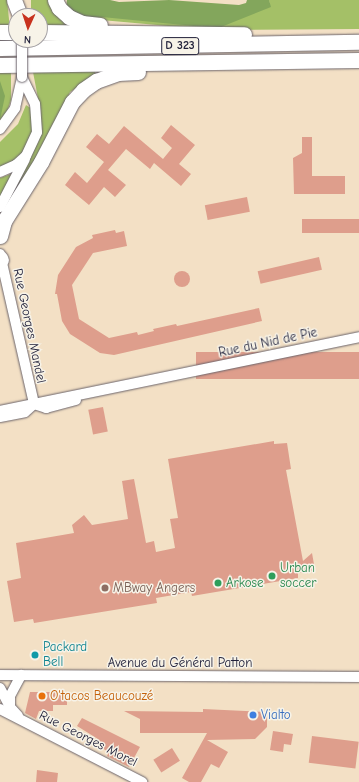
<!DOCTYPE html>
<meta charset="utf-8">
<style>
body{margin:0}
#map{position:relative;width:359px;height:782px;overflow:hidden;background:#f3e0c5;font-family:"Comic Neue",sans-serif}
div>[style]{position:absolute}
.green>*{inset:0;background:#a4c067}
.forest>*{inset:0;background:#83a65c}
.building>*{inset:0;background:#de9e8c;transform-origin:0 0}
.round{border-radius:50%}
.roads{filter:drop-shadow(0 0 1px #6b646b) drop-shadow(0 0 1px #6b646b)}
.minor>*{height:10px;margin:-5px;padding:0 5px;transform-origin:5px;border-radius:5px;background:#fff}
.highway>*{height:15px;margin:-7.5px;padding:0 7.5px;transform-origin:7.5px;border-radius:7.5px;background:#fff}
.bridges{filter:drop-shadow(0 0 1px #6b646b) drop-shadow(0 0 1px #6b646b)}
.minor-bridge>*{height:10px;margin:-5px;padding:0 5px;transform-origin:5px;border-radius:5px;background:#fff}
.dots>*{width:11px;height:11px;translate:-50% -50%;box-sizing:border-box;border:2px solid #f7f3e8;border-radius:50%}
span{translate:-50% -50%;white-space:nowrap;text-align:center;line-height:1.15;-webkit-text-stroke:3px #f7f3e8;paint-order:stroke}
.shield-label span{padding:1px 3px;background:#f7f3e8;border:1px solid;border-radius:3px;-webkit-text-stroke-width:0}
.shield-label{font-size:12px;color:#22223b;font-weight:700}
.street-label{font-size:13px;color:#22223b}
.leisure-label{font-size:13px;color:#27864d}
.left{translate:0 -50%;text-align:left}
.education-label{font-size:13px;color:#785e54}
.culture-label{font-size:13px;color:#0d838f}
.food-label{font-size:13px;color:#c56008}
.shop-label{font-size:13px;color:#366cbe}
.north{position:absolute;left:8px;top:8px;width:40px;height:40px;box-sizing:border-box;background:#f7f3e8;border:1px solid #a29fa3;border-radius:50%;rotate:183deg;font-size:11px;font-weight:700;line-height:16px;text-align:center;color:#22223b}
.north::after{content:'';display:block;margin:auto;width:14px;height:18px;background:#c8321e;clip-path:polygon(50% 0,100% 100%,50% 72%,0 100%)}
</style>
<div id="map">
<div class="green">
<div style="clip-path:polygon(0 0,7px 0,10px 29px,0 28px)"></div>
<div style="clip-path:polygon(31px 0,50px 0,71px 26px,40px 27px,40px 16px,31px 16px)"></div>
<div style="clip-path:polygon(269px 0,359px 0,359px 29px,213px 30px,79px 18px,270px 7px)"></div>
<div style="clip-path:polygon(85px 70px,95px 71px,95px 76px,70px 92px,45px 146px,0 218px,5px 201px,39px 139px,41px 114px,33px 72px)"></div>
<div style="clip-path:polygon(0 73px,11px 73px,11px 100px,7px 112px,0 121px)"></div>
<div style="clip-path:polygon(26px 105px,32px 109px,33px 131px,20px 157px,0 169px,0 142px,18px 124px)"></div>
<div style="clip-path:polygon(14px 173px,0 197px,0 178px)"></div>
</div>
<div class="forest">
<div style="clip-path:polygon(67px 0,110px 0,119px 2px,169px 0,239px 5px,246px 3px,247px 0,269px 0,271px 7px,221px 27px,204px 27px,102px 17px,79px 18px,66px 10px)"></div>
<div style="clip-path:polygon(0 81px,5px 96px,0 120px)"></div>
</div>
<div class="building">
<div style="clip-path:polygon(171px 125px,195px 145px,179px 164px,191px 174px,181px 186px,154px 163px,150px 169px,126px 149px,108px 170px,126px 185px,115px 197px,104px 187px,89px 205px,65px 185px,75px 172px,87px 183px,104px 162px,86px 147px,97px 134px,109px 144px,124px 126px,163px 159px,172px 148px,161px 138px)"></div>
<div style="clip-path:polygon(302px 137px,312px 137px,312px 176px,345px 176px,345px 194px,294px 194px,293px 158px,302px 153px)"></div>
<div style="left:247px;top:197px;width:15px;height:43px;rotate:79deg"></div>
<div style="left:359px;top:219px;width:14px;height:57px;rotate:90deg"></div>
<div style="clip-path:polygon(115px 230px,116px 233px,124px 231px,127px 246px,93px 253px,72px 285px,79px 319px,109px 338px,137px 332px,138px 335px,154px 331px,153px 329px,176px 324px,177px 326px,259px 308px,262px 321px,114px 355px,100px 353px,70px 334px,62px 321px,57px 294px,55px 294px,58px 275px,76px 247px,93px 238px,92px 235px)"></div>
<div style="left:319px;top:257px;width:13px;height:63px;rotate:77deg"></div>
<div class="round" style="left:174px;top:271px;width:16px;height:16px"></div>
<div style="left:359px;top:352px;width:27px;height:163px;rotate:90deg"></div>
<div style="left:103px;top:407px;width:25px;height:15px;rotate:79deg"></div>
<div style="clip-path:polygon(274px 441px,274px 444px,287px 443px,291px 469px,286px 470px,303px 561px,312px 553px,315px 570px,298px 573px,298px 578px,192px 596px,191px 592px,156px 598px,157px 603px,34px 623px,33px 619px,14px 622px,7px 581px,21px 578px,16px 543px,74px 533px,72px 525px,84px 515px,92px 525px,128px 519px,122px 481px,134px 479px,146px 543px,154px 541px,156px 552px,175px 548px,170px 519px,178px 518px,168px 459px)"></div>
<div style="clip-path:polygon(30px 692px,67px 692px,67px 705px,53px 705px,53px 711px,39px 711px,36px 719px,25px 713px)"></div>
<div style="clip-path:polygon(203px 709px,267px 712px,267px 727px,255px 739px,207px 740px,228px 752px,219px 768px,211px 764px,201px 782px,189px 782px,182px 778px,207px 733px,140px 733px,140px 719px,124px 711px,203px 712px)"></div>
<div style="clip-path:polygon(82px 718px,140px 747px,129px 767px,107px 756px,109px 752px,98px 746px,98px 739px,77px 726px)"></div>
<div style="clip-path:polygon(273px 731px,293px 734px,291px 745px,284px 744px,283px 752px,270px 750px)"></div>
<div style="left:312px;top:736px;width:47px;height:27px;rotate:7deg"></div>
<div style="left:172px;top:748px;width:15px;height:22px;rotate:58deg"></div>
<div style="clip-path:polygon(37px 770px,58px 773px,57px 782px,36px 782px)"></div>
</div>
<div class="roads">
<div class="minor">
<div style="left:0;top:129px;width:26px;rotate:-54deg"></div>
<div style="left:15px;top:108px;width:32px;rotate:-77deg"></div>
<div style="left:0;top:172px;width:17px;rotate:-24deg"></div>
<div style="left:16px;top:165px;width:13px;rotate:-42deg"></div>
<div style="left:26px;top:156px;width:26px;rotate:-65deg"></div>
<div style="left:37px;top:132px;width:28px;rotate:-94deg"></div>
<div style="left:35px;top:104px;width:30px;rotate:-116deg"></div>
<div style="left:0;top:207px;width:54px;rotate:-62.5deg"></div>
<div style="left:0;top:254px;width:154px;rotate:77.2deg"></div>
<div style="left:34px;top:404px;width:13px;rotate:18deg"></div>
<div style="left:46px;top:408px;width:31px;rotate:-15deg"></div>
<div style="left:0;top:411px;width:367px;rotate:-11.6deg"></div>
<div style="left:0;top:417px;width:25px;rotate:-11deg"></div>
<div style="left:25px;top:412px;width:12px;rotate:-42deg"></div>
<div style="left:0;top:675px;width:359px;rotate:0.3deg"></div>
<div style="left:0;top:688px;width:21px;rotate:62deg"></div>
<div style="left:10px;top:707px;width:12px;rotate:48deg"></div>
<div style="left:10px;top:707px;width:11px;rotate:-90deg"></div>
<div style="left:10px;top:696px;width:24px;rotate:-62deg"></div>
<div style="left:0;top:709px;width:160px;rotate:27.2deg"></div>
</div>
<div class="highway">
<div style="left:14px;top:0;width:17px;rotate:69deg"></div>
<div style="left:55px;top:0;width:9px;rotate:63deg"></div>
<div style="left:59px;top:8px;width:13px;rotate:42deg"></div>
<div style="left:69px;top:17px;width:14px;rotate:25deg"></div>
<div style="left:82px;top:23px;width:18px;rotate:6deg"></div>
<div style="left:0;top:32px;width:16px"></div>
<div style="left:40px;top:32px;width:204px;rotate:0.6deg"></div>
<div style="left:0;top:48px;width:359px;rotate:-1deg"></div>
<div style="left:0;top:65px;width:359px;rotate:-0.8deg"></div>
<div style="left:0;top:236px;width:16px;rotate:-75deg"></div>
<div style="left:4px;top:221px;width:70px;rotate:-57.9deg"></div>
<div style="left:41px;top:162px;width:68px;rotate:-62.7deg"></div>
<div style="left:72px;top:102px;width:16px;rotate:-47deg"></div>
<div style="left:83px;top:90px;width:16px;rotate:-35deg"></div>
<div style="left:96px;top:81px;width:23px;rotate:-20deg"></div>
<div style="left:118px;top:73px;width:20px;rotate:-3deg"></div>
<div style="left:0;top:258px;width:2px;rotate:63deg"></div>
</div>
</div>
<div class="bridges">
<div class="minor-bridge">
<div style="left:22px;top:77px;width:37px;rotate:-90deg"></div>
</div>
</div>
<div class="dots">
<div style="left:272px;top:576px;background:#2e9e5b"></div>
<div style="left:218px;top:583px;background:#2e9e5b"></div>
<div style="left:105px;top:588px;background:#8d6e63"></div>
<div style="left:35px;top:655px;background:#0f9aa8"></div>
<div style="left:42px;top:696px;background:#e8710a"></div>
<div style="left:253px;top:715px;background:#3f7fe0"></div>
</div>
<div class="shield-label">
<span style="left:180px;top:46px">D 323</span>
</div>
<div class="street-label">
<span style="left:29px;top:326px;rotate:78deg">Rue Georges Mandel</span>
<span style="left:268px;top:343px;rotate:-12deg">Rue du Nid de Pie</span>
<span style="left:180px;top:663px">Avenue du Général Patton</span>
<span style="left:88px;top:739px;rotate:27deg">Rue Georges Morel</span>
</div>
<div class="leisure-label">
<span class="left" style="left:280px;top:576px">Urban<br>soccer</span>
<span class="left" style="left:226px;top:583px">Arkose</span>
</div>
<div class="education-label">
<span class="left" style="left:113px;top:588px">MBway Angers</span>
</div>
<div class="culture-label">
<span class="left" style="left:43px;top:655px">Packard<br>Bell</span>
</div>
<div class="food-label">
<span class="left" style="left:50px;top:696px">O'tacos Beaucouzé</span>
</div>
<div class="shop-label">
<span class="left" style="left:261px;top:715px">Vialto</span>
</div>
<div class="north">N</div>
</div>
